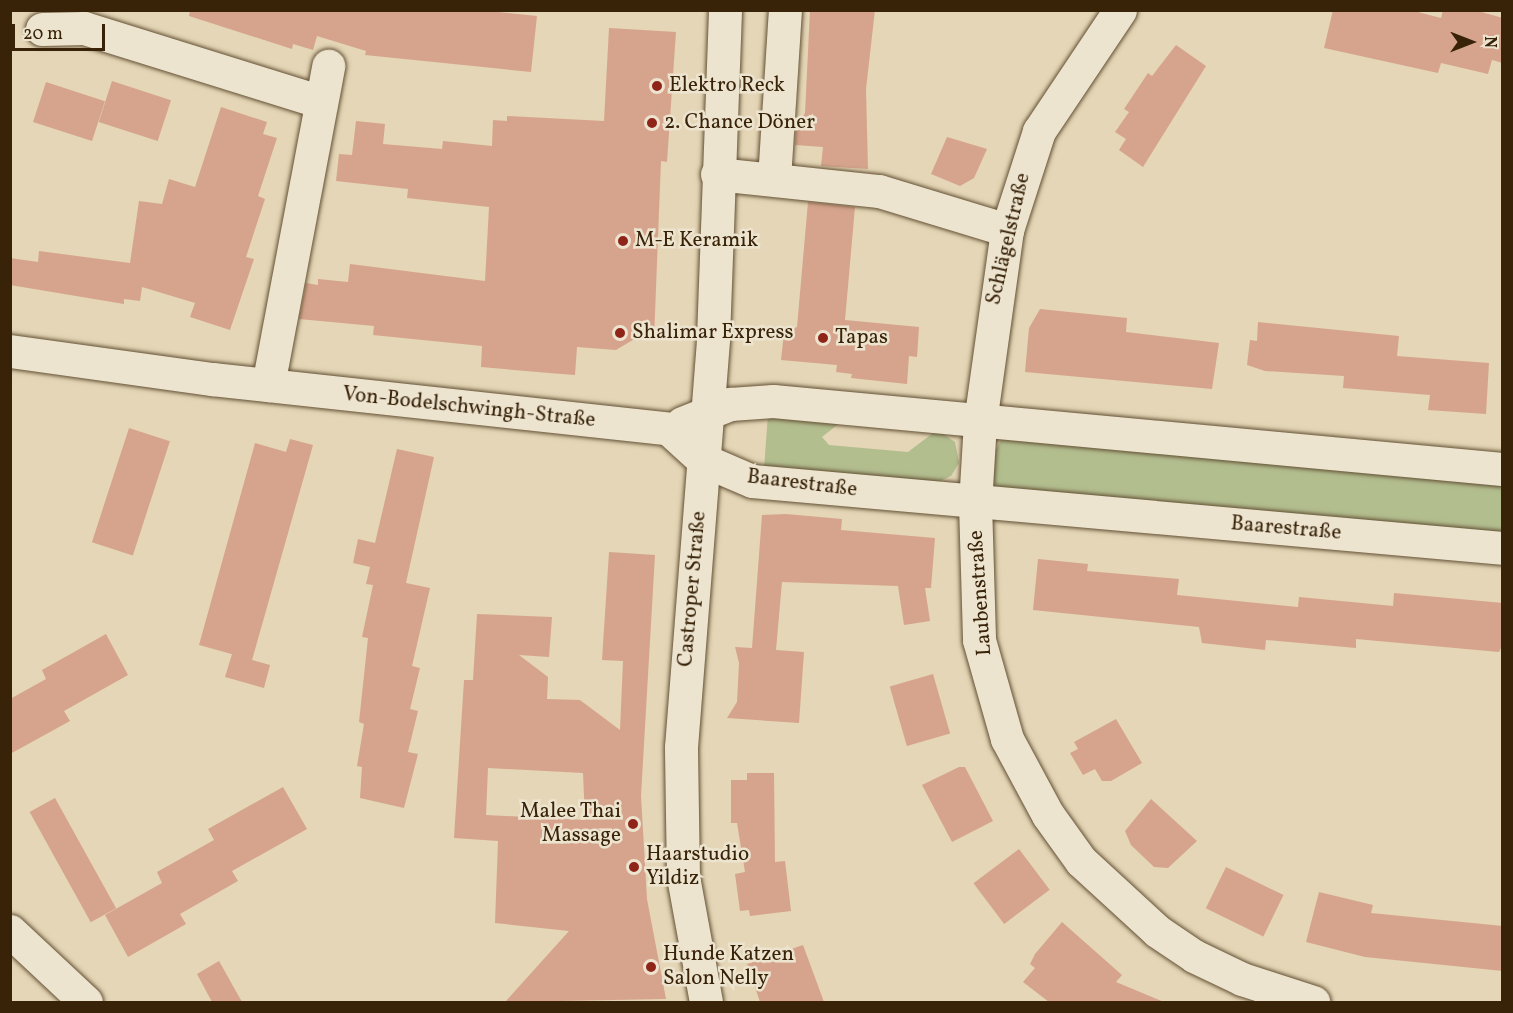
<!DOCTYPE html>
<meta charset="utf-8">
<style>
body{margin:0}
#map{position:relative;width:1513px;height:1013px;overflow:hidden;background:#e4d6b6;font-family:Vollkorn,serif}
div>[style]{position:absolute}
.green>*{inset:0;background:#b3be8f}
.building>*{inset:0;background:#d6a48c;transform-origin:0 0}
.roads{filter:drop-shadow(0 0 2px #635034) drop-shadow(0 0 2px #635034)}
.minor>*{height:33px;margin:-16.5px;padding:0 16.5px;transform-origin:16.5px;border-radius:16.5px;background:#ede4d0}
.secondary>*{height:33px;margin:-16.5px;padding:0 16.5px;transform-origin:16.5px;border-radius:16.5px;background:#ede4d0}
.dots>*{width:16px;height:16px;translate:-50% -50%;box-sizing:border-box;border:3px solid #ede4d0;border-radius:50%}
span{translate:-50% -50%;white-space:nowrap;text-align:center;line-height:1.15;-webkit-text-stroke:5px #ede4d0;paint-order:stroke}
.poi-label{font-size:21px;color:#382309}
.left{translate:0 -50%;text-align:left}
.right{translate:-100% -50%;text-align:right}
.street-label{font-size:21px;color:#382309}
.frame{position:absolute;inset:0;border:12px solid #382309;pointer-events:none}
.north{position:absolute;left:1441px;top:12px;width:60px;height:60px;-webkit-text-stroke:4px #ede4d0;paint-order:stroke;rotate:90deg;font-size:16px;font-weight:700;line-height:24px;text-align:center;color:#382309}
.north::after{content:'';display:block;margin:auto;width:21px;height:27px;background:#382309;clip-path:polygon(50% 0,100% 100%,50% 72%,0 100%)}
.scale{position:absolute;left:12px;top:24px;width:93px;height:27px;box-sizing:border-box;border:3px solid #382309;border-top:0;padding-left:8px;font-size:18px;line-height:21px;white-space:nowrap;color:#382309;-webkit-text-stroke:4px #ede4d0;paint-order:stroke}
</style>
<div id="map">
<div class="green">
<div style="clip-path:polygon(768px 414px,842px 421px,822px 437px,829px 445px,908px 452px,937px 430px,955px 442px,959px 463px,951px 476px,938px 482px,764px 469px)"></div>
<div style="clip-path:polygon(1011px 436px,1502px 482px,1502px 536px,997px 487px,991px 479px,991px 459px,1001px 440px)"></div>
</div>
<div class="building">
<div style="clip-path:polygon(190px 10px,480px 10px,537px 16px,531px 72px,365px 55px,366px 51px,317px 36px,313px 50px,293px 44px,292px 49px,189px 16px)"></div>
<div style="clip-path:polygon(810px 10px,875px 10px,866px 89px,868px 169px,821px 166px,823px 147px,795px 145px,796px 128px,805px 113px)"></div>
<div style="clip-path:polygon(1333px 10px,1410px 10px,1441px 18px,1443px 10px,1474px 10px,1503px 18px,1503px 63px,1492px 60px,1488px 74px,1441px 63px,1438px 73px,1324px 48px)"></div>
<div style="clip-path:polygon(609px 28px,676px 32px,667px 162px,661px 161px,654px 339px,636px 338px,616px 350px,577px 347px,575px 375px,549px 373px,481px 367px,482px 346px,373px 335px,374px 326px,299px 319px,306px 283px,318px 285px,318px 279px,348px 282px,350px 264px,485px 281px,489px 207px,407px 198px,408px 189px,336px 181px,339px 154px,352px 155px,356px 121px,385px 124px,383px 144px,442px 149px,443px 141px,492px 146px,493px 120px,507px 121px,507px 116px,604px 121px)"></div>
<div style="clip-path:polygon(1176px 45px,1206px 66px,1143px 167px,1119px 150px,1126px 139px,1115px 132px,1129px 112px,1124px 109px,1148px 73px,1152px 76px)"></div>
<div style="left:112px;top:81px;width:62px;height:43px;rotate:18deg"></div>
<div style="left:46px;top:82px;width:62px;height:42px;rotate:18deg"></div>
<div style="clip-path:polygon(221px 107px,267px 122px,263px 134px,277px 138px,258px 196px,265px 199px,246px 257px,254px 259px,230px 330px,190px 317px,195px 303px,142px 287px,140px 301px,124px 299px,124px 304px,10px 285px,10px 258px,38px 262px,39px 251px,130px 263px,139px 201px,162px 204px,169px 179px,195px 187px)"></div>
<div style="clip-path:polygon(947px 137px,987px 149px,974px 178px,960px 186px,931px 174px)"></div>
<div style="clip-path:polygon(808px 202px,855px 207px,845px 320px,919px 327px,917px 357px,909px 356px,907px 384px,851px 378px,852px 374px,836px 372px,837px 365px,781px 360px,784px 333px,797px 327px)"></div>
<div style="clip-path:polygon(1040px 309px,1127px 318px,1126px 332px,1219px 343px,1212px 389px,1025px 372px,1029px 328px)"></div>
<div style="clip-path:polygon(1258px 322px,1399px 336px,1397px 356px,1489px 363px,1486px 414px,1428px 410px,1430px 395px,1343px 388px,1344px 376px,1265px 371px,1247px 365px,1250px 340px,1257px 341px)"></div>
<div style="left:129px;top:428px;width:43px;height:120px;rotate:18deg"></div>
<div style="clip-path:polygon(290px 439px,313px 445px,252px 660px,270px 665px,264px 688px,225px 677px,232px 654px,246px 658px,199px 645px,255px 443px,286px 452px)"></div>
<div style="clip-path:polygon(397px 449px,434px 457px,406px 583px,430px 588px,412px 666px,420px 668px,410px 709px,418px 711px,408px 752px,418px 754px,404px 808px,360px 798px,362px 767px,357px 766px,364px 724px,359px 722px,368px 638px,362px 637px,373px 585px,366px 584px,370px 567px,353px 563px,358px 539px,375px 543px)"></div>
<div style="clip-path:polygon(786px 514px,842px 519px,841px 530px,935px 538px,931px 588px,925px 588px,930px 621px,904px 625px,898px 586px,782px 582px,776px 650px,804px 652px,799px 723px,727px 718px,737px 702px,739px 663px,735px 647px,752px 648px,762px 515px)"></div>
<div style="clip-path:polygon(evenodd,609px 552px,655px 555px,641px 796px,647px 899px,666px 999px,505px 1002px,569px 931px,495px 923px,498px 841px,454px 838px,464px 680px,473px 680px,477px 614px,552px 617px,549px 657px,519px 655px,548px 677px,547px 699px,580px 700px,620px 730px,623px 661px,602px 660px,609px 552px,488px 768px,583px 773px,585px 820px,486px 815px,488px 768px)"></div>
<div style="clip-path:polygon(1038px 559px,1088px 564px,1087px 571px,1179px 579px,1177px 595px,1298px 607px,1299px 597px,1393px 606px,1394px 593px,1503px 603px,1503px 644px,1499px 652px,1356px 639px,1356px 648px,1266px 640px,1265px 650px,1202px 643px,1199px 627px,1033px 610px)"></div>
<div style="clip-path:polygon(106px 634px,128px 675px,64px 711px,70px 721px,10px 754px,10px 699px,46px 679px,42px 670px)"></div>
<div style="left:933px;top:674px;width:62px;height:45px;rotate:74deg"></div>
<div style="clip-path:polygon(1116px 719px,1142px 763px,1111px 781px,1102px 781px,1095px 769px,1083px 775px,1070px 753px,1078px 749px,1074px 742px)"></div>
<div style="clip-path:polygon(959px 767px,965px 767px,993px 821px,952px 842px,922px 785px)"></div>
<div style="clip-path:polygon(747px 773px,774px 773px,775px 862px,785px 861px,791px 911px,750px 916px,749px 910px,740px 911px,735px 874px,745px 872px,737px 823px,731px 823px,731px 780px,747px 780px)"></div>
<div style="clip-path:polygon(283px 787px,307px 829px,232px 871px,238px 881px,180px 914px,186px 924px,128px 957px,105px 915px,162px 883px,157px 872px,214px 840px,208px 829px)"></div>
<div style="left:55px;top:798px;width:126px;height:29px;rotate:61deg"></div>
<div style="clip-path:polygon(1151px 799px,1197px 841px,1168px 868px,1154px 867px,1131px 845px,1125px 831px)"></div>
<div style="left:1019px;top:849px;width:51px;height:57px;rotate:53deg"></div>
<div style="left:1226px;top:867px;width:64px;height:46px;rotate:26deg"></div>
<div style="clip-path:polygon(1319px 892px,1373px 905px,1371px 913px,1503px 926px,1503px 971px,1365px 957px,1306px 942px)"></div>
<div style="clip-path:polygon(1062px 922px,1122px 975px,1116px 982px,1164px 1002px,1049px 1002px,1023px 982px,1035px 968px,1030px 964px,1035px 954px)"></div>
<div style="clip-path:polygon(803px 945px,824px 1002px,760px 1002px,747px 964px)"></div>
<div style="clip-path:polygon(219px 961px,242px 1002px,212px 1002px,197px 974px)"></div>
</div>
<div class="roads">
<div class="minor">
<div style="left:1120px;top:10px;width:146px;rotate:123.8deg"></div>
<div style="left:1039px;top:131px;width:104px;rotate:107.9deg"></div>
<div style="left:1007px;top:230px;width:194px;rotate:98deg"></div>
<div style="left:980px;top:422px;width:81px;rotate:93.5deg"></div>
<div style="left:975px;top:503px;width:137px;rotate:88.3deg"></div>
<div style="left:979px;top:640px;width:103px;rotate:74.2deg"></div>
<div style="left:1007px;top:739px;width:86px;rotate:61.7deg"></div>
<div style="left:1048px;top:815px;width:57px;rotate:54.3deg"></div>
<div style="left:1081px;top:861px;width:103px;rotate:42.6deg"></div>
<div style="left:1157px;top:931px;width:45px;rotate:34deg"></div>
<div style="left:1194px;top:956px;width:53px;rotate:25.6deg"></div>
<div style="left:1242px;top:979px;width:75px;rotate:17.9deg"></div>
<div style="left:42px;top:29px;width:42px;rotate:-1.4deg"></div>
<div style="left:84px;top:28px;width:248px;rotate:17.3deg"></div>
<div style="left:717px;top:174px;width:163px;rotate:6deg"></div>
<div style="left:879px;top:191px;width:134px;rotate:16.9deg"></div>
<div style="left:774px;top:179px;width:169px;rotate:-86.3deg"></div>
<div style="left:10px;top:351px;width:204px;rotate:7.9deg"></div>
<div style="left:212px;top:379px;width:460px;rotate:6.2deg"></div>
<div style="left:268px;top:385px;width:325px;rotate:-79.3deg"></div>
<div style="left:682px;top:423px;width:52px;rotate:-21.6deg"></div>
<div style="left:730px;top:404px;width:43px;rotate:-4deg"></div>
<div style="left:773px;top:401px;width:732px;rotate:5.33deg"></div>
<div style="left:669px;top:429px;width:46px;rotate:42.4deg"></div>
<div style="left:703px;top:460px;width:53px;rotate:23.2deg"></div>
<div style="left:752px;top:481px;width:753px;rotate:5.1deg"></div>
<div style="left:10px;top:931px;width:104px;rotate:43.1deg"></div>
</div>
<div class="secondary">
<div style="left:706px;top:1002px;width:127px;rotate:-100.4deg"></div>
<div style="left:683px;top:877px;width:130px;rotate:-90.9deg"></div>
<div style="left:681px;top:747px;width:410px;rotate:-85.5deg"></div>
<div style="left:713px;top:338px;width:328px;rotate:-87.9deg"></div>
</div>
</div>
<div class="dots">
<div style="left:657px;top:86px;background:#8f2418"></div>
<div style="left:652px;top:123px;background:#8f2418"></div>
<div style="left:623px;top:241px;background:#8f2418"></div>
<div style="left:620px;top:333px;background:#8f2418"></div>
<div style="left:823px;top:338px;background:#8f2418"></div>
<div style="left:633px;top:824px;background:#8f2418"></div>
<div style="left:634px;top:867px;background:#8f2418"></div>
<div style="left:651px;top:967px;background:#8f2418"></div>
</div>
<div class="poi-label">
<span class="left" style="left:669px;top:86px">Elektro Reck</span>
<span class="left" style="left:664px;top:123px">2. Chance Döner</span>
<span class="left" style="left:635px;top:241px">M-E Keramik</span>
<span class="left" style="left:632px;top:333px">Shalimar Express</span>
<span class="left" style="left:835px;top:338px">Tapas</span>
<span class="right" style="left:621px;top:824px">Malee Thai<br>Massage</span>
<span class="left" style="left:646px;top:867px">Haarstudio<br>Yildiz</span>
<span class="left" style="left:663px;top:967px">Hunde Katzen<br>Salon Nelly</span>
</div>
<div class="street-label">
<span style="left:1009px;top:239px;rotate:-77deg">Schlägelstraße</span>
<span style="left:469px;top:408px;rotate:6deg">Von-Bodelschwingh-Straße</span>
<span style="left:802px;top:484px;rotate:7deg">Baarestraße</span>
<span style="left:1286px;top:529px;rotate:5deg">Baarestraße</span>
<span style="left:693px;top:589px;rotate:-85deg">Castroper Straße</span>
<span style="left:981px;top:593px;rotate:-94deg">Laubenstraße</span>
</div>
<div class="frame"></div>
<div class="north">N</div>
<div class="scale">20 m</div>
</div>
